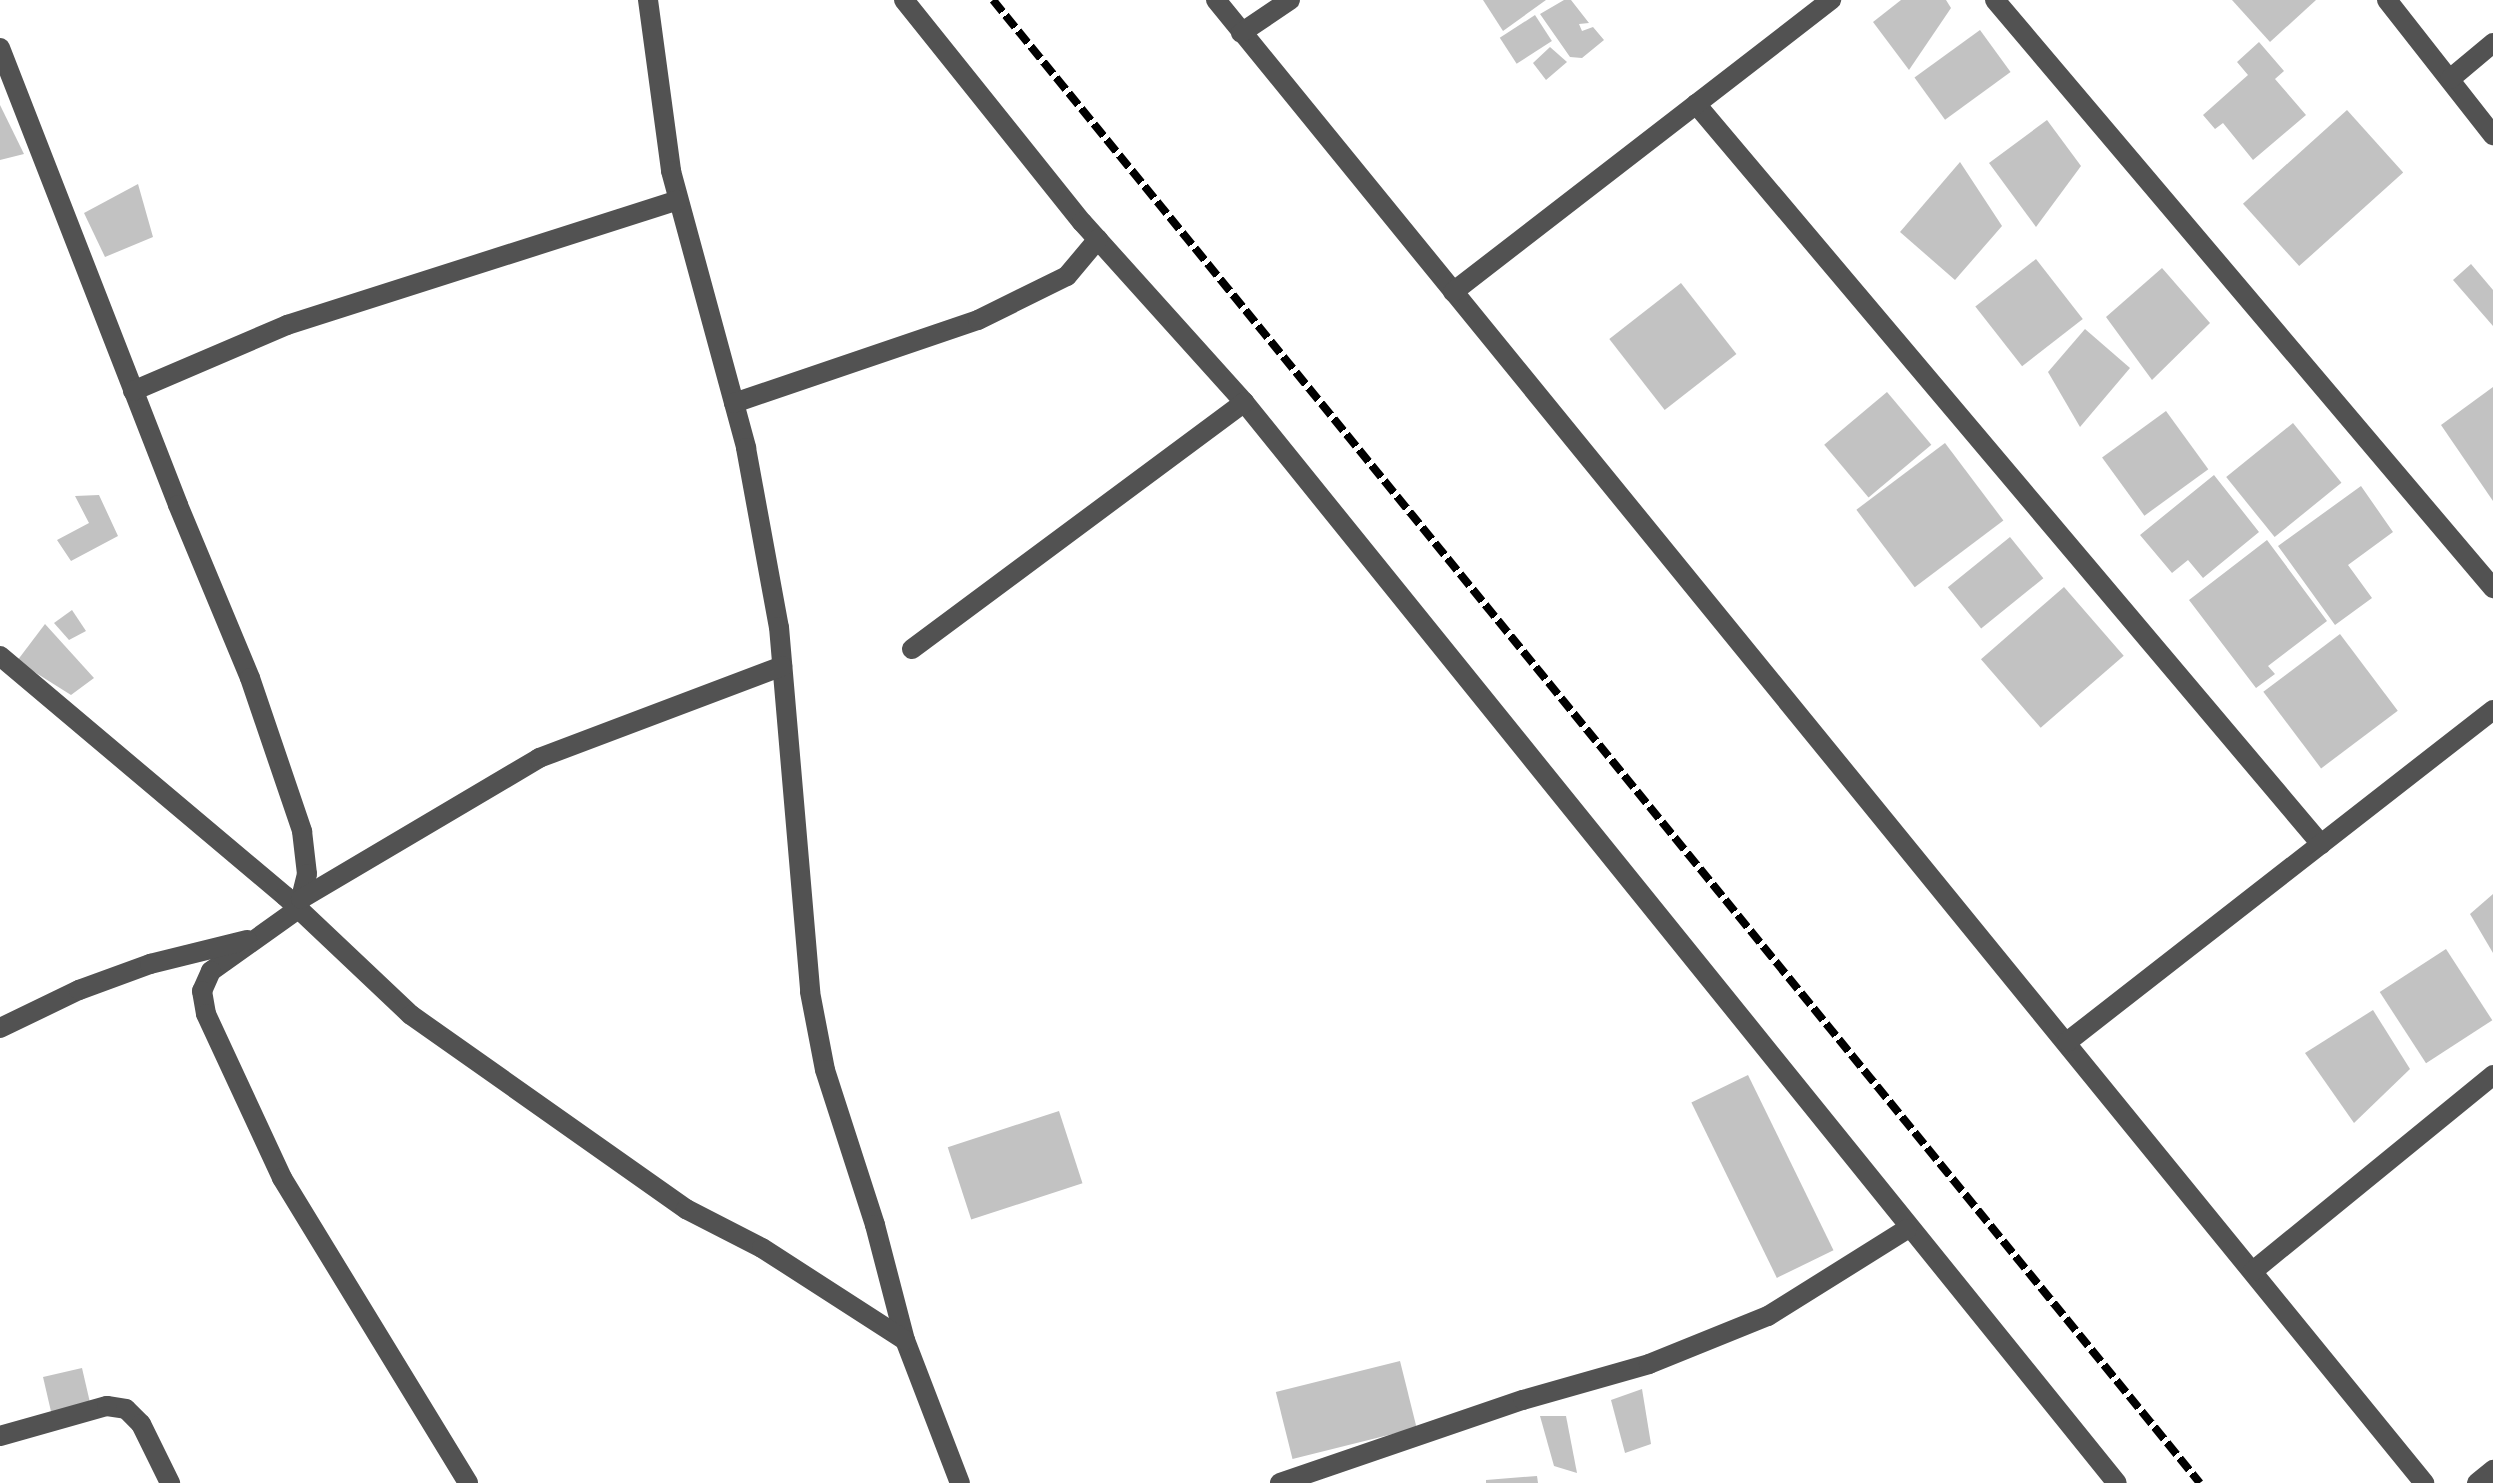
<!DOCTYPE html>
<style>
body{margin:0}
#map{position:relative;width:2493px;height:1483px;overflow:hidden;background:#fff;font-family:Overpass,sans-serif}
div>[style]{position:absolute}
.building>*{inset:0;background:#c2c2c2;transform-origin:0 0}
.minor>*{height:20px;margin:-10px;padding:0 10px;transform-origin:10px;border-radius:10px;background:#525252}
.rail>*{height:8px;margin-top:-4px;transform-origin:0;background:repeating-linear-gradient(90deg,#000 0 15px,transparent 0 20px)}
span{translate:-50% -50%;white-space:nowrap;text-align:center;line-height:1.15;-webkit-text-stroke:9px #fff;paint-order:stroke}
</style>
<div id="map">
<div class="building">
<div style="clip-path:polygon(1483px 0,1546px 0,1503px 31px)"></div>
<div style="clip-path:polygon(1564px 0,1571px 0,1589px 23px,1579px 24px,1582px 31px,1593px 27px,1604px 40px,1582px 58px,1570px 57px,1540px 14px)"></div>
<div style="clip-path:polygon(1901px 0,1946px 0,1951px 8px,1909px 70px,1873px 22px)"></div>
<div style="clip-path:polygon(2232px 0,2316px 0,2270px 42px)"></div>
<div style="left:1535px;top:15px;width:31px;height:42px;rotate:57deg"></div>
<div style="left:1980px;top:30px;width:52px;height:81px;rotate:54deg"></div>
<div style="clip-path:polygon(2259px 42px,2284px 71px,2275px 79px,2306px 115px,2253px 160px,2223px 123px,2215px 129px,2203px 115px,2248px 75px,2237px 62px)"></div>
<div style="clip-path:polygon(1550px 47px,1567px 62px,1546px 80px,1533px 63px)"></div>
<div style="clip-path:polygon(0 105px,24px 154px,0 160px)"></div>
<div style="left:2347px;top:110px;width:84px;height:140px;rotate:48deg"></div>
<div style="clip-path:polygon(2047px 120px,2081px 166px,2036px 227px,1989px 163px)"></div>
<div style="clip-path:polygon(1960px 162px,2002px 226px,1955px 280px,1900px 232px)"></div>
<div style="clip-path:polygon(138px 184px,153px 237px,105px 257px,84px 213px)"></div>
<div style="left:2036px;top:259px;width:76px;height:77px;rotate:52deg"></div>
<div style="clip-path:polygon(2471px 264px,2493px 290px,2493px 326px,2453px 280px)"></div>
<div style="clip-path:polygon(2162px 268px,2210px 323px,2152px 380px,2106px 317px)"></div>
<div style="left:1681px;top:283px;width:90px;height:91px;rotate:52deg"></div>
<div style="clip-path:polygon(2085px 329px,2130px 368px,2080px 427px,2048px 372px)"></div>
<div style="clip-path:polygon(2493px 387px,2493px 501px,2441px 425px)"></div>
<div style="left:1887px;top:392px;width:69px;height:82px;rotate:50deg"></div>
<div style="left:2166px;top:411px;width:72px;height:79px;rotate:54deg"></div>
<div style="left:2293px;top:423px;width:77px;height:86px;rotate:51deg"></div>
<div style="left:1945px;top:443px;width:97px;height:111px;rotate:53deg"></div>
<div style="clip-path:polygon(2214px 475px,2259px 532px,2203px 578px,2188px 560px,2172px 573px,2140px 535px)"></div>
<div style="clip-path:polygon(2361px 486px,2393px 532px,2348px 565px,2372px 598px,2335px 625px,2278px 546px)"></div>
<div style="clip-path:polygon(99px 495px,118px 536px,71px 561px,57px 540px,89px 523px,75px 496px)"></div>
<div style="left:2010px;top:537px;width:53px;height:80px;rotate:51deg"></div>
<div style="clip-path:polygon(2267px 540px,2327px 621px,2268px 666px,2275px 674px,2256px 688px,2189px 600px)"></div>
<div style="left:2064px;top:587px;width:91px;height:110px;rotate:49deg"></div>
<div style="clip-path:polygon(72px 610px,86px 631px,69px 640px,54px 623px)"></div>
<div style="clip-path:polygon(45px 624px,94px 678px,71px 695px,17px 661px)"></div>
<div style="left:2340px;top:634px;width:96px;height:96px;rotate:53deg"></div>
<div style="clip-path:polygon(2493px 894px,2493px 953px,2470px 914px)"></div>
<div style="left:2446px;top:949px;width:85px;height:79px;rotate:57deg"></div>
<div style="clip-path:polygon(2373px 1010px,2410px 1069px,2354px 1123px,2305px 1053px)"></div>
<div style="left:1748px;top:1075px;width:195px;height:63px;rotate:64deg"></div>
<div style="left:1059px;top:1111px;width:76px;height:117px;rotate:72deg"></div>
<div style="left:1400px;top:1361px;width:69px;height:128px;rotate:76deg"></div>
<div style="left:82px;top:1368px;width:36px;height:40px;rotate:77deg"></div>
<div style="clip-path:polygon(1642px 1389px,1651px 1444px,1625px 1453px,1611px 1400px)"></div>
<div style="clip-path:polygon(1540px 1416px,1566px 1416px,1577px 1473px,1554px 1466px)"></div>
<div style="clip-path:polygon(1537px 1476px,1538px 1483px,1486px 1483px,1486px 1480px)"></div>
</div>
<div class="minor">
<div style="left:648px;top:0;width:173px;rotate:82.3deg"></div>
<div style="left:671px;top:171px;width:287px;rotate:74.8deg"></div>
<div style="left:746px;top:448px;width:182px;rotate:79.6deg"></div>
<div style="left:779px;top:627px;width:366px;rotate:85.1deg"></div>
<div style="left:810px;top:992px;width:79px;rotate:79.1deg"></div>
<div style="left:825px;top:1070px;width:163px;rotate:72.1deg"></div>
<div style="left:875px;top:1225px;width:119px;rotate:75.4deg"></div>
<div style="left:905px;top:1340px;width:153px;rotate:69deg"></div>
<div style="left:904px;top:0;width:285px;rotate:51.3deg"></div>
<div style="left:1082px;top:222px;width:242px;rotate:48deg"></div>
<div style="left:1244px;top:402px;width:1389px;rotate:51.08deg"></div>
<div style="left:1216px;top:0;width:1913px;rotate:50.83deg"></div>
<div style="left:1995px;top:0;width:771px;rotate:49.74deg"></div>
<div style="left:2387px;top:0;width:172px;rotate:51.9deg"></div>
<div style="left:1241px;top:33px;width:59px;rotate:-34deg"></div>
<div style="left:0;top:48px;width:490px;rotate:68.7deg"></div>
<div style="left:178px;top:505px;width:187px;rotate:67.4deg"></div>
<div style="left:250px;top:678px;width:162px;rotate:71.2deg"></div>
<div style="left:302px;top:831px;width:43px;rotate:83.4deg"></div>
<div style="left:307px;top:874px;width:36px;rotate:104deg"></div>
<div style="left:298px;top:909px;width:107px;rotate:144.5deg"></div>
<div style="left:211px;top:971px;width:22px;rotate:114deg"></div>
<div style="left:202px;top:991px;width:23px;rotate:80deg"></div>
<div style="left:206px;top:1014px;width:181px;rotate:65.1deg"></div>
<div style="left:282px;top:1178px;width:357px;rotate:58.6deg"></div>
<div style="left:2450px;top:79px;width:56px;rotate:-39.9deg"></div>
<div style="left:1696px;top:104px;width:969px;rotate:49.82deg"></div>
<div style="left:1453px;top:292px;width:478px;rotate:-37.7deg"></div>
<div style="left:133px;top:391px;width:168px;rotate:-23.2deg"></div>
<div style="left:287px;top:325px;width:410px;rotate:-17.7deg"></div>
<div style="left:734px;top:403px;width:258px;rotate:-18.8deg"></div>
<div style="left:978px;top:320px;width:99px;rotate:-26.3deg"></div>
<div style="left:1067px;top:276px;width:48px;rotate:-50deg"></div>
<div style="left:912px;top:649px;width:414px;rotate:-36.6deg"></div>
<div style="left:0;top:656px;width:373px;rotate:40.1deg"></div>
<div style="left:285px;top:896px;width:173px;rotate:43.4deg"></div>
<div style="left:411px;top:1015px;width:337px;rotate:35.2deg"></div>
<div style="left:686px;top:1209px;width:85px;rotate:27.2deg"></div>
<div style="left:762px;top:1248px;width:170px;rotate:32.8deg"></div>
<div style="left:301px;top:899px;width:277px;rotate:-30.6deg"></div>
<div style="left:539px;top:758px;width:260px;rotate:-20.7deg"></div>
<div style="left:0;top:1028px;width:88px;rotate:-25.7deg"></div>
<div style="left:79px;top:990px;width:76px;rotate:-20.1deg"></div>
<div style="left:150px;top:964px;width:100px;rotate:-13.9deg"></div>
<div style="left:2067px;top:1042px;width:540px;rotate:-37.93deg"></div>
<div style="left:2253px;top:1271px;width:310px;rotate:-39.2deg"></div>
<div style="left:0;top:1436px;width:111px;rotate:-15.7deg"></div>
<div style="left:107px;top:1406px;width:19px;rotate:9deg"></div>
<div style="left:126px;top:1409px;width:21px;rotate:45deg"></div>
<div style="left:141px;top:1424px;width:66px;rotate:63.8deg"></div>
<div style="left:1280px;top:1483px;width:257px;rotate:-18.9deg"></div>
<div style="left:1523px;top:1400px;width:131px;rotate:-15.9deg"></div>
<div style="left:1649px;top:1364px;width:128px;rotate:-22deg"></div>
<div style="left:1768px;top:1316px;width:164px;rotate:-32deg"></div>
<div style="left:2477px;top:1483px;width:21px;rotate:-39deg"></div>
</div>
<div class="rail">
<div style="left:993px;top:0;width:1912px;rotate:50.86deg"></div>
</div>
</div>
